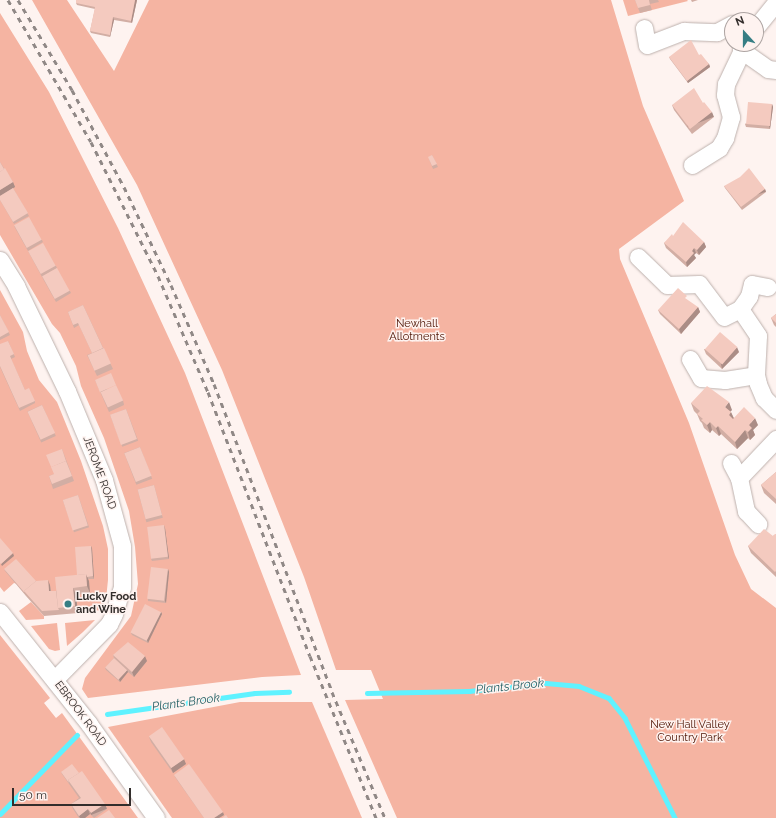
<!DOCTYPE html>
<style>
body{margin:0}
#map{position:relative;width:776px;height:818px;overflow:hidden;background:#fef3f0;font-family:Raleway,sans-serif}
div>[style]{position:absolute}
.green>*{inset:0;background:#f5b4a2}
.stream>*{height:4.5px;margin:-2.25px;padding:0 2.25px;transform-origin:2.25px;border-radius:2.25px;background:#5ff2ff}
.roads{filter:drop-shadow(0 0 1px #bdb1ad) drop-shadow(0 0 1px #bdb1ad)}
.minor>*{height:17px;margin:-8.5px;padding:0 8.5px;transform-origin:8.5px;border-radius:8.5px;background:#fff}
.rail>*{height:3px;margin-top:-1.5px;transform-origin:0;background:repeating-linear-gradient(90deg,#908886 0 5px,transparent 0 10px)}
.wall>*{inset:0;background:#d2aea4;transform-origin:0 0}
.shaded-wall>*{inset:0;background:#ab8d86;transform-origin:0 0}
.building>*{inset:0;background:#f4cabf;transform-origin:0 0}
.dots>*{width:11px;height:11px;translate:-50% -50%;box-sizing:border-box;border:2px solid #fef3f0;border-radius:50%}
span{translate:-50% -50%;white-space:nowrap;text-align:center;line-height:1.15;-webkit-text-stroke:3px #fef3f0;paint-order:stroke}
.park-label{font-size:11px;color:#4d1202}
.street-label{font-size:11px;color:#332e2c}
.poi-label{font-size:11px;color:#332e2c;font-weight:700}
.left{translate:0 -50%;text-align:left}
.water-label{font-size:12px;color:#236065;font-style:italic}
.north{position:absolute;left:724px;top:12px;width:40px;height:40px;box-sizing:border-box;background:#fef3f0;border:1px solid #ada4a2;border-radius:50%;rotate:339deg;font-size:11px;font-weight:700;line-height:16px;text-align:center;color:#332e2c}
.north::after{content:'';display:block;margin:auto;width:14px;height:18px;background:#367e84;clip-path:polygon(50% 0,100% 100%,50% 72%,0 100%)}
.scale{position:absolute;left:12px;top:788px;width:119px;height:18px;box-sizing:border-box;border:2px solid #332e2c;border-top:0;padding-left:5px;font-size:12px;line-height:14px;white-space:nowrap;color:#332e2c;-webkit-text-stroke:3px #fef3f0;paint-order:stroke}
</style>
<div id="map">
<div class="green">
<div style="clip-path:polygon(32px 0,67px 0,114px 71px,149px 0,611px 0,643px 106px,684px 201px,619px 249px,620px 259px,689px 423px,735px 555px,751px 589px,776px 608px,776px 818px,397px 818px,345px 700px,383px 699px,371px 670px,336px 670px,304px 577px,222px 370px,137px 185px)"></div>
<div style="clip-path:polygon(623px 0,687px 0,688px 1px,628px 16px)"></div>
<div style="clip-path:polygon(0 13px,49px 92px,118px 228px,185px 373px,301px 675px,262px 677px,88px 698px,82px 689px,85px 678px,131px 616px,138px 584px,135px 547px,129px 511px,104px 438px,81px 386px,76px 366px,60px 333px,52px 324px,0 235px)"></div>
<div style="clip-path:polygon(0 290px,23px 332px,27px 351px,39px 380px,57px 402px,81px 461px,103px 526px,108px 549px,108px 580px,106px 599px,101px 610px,78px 613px,76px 595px,58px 596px,14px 583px,4px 592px,0 587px)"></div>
<div style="clip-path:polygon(31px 602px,44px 616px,44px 619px,26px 620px,19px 611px)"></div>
<div style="clip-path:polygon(95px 620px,83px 632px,67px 646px,65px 623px)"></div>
<div style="clip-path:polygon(57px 623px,60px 650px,55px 651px,49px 649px,31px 626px)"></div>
<div style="clip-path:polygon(0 635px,50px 698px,44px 703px,56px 718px,62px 713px,138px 818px,0 818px)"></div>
<div style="clip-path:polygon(240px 702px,312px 702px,362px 818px,172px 818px,108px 727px)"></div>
</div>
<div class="stream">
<div style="left:367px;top:693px;width:102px;rotate:-1.1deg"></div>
<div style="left:469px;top:691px;width:77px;rotate:-5.9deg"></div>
<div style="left:546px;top:683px;width:33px;rotate:5deg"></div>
<div style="left:579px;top:686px;width:32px;rotate:22deg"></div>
<div style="left:609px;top:698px;width:26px;rotate:51deg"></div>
<div style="left:625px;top:718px;width:112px;rotate:63.4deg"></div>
<div style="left:107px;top:714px;width:149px;rotate:-8.1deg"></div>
<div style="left:255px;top:693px;width:34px;rotate:-2deg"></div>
<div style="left:0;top:814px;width:110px;rotate:-45.7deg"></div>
</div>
<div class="roads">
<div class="minor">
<div style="left:756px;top:27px;width:32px;rotate:-51deg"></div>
<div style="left:644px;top:28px;width:17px;rotate:80deg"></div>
<div style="left:647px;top:45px;width:40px;rotate:-21deg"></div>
<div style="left:684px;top:31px;width:33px;rotate:2deg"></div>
<div style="left:717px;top:32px;width:17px;rotate:-28deg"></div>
<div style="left:741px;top:50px;width:33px;rotate:35deg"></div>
<div style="left:768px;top:69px;width:8px;rotate:7deg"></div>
<div style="left:692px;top:165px;width:32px;rotate:-32deg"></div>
<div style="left:719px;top:148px;width:12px;rotate:-59deg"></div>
<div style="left:725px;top:138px;width:22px;rotate:-74deg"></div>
<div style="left:731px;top:117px;width:23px;rotate:-105deg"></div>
<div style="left:725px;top:95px;width:11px;rotate:-85deg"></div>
<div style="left:726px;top:84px;width:44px;rotate:-64.6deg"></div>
<div style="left:638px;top:257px;width:40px;rotate:44deg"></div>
<div style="left:667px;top:285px;width:32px;rotate:-2deg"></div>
<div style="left:699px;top:284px;width:41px;rotate:52.9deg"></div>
<div style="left:724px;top:317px;width:18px;rotate:-27deg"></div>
<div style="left:740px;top:309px;width:16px;rotate:-55deg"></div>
<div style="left:749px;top:296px;width:12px;rotate:-76deg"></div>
<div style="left:752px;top:284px;width:16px;rotate:11deg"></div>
<div style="left:0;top:260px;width:31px;rotate:58deg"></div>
<div style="left:16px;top:286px;width:117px;rotate:64.1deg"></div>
<div style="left:67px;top:391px;width:96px;rotate:67.4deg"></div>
<div style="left:104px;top:480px;width:68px;rotate:74.7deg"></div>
<div style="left:122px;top:546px;width:41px;rotate:90deg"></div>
<div style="left:122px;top:587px;width:28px;rotate:107deg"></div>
<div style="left:114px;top:614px;width:11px;rotate:117deg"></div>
<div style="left:109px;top:624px;width:78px;rotate:134.5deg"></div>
<div style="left:740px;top:309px;width:32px;rotate:56deg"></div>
<div style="left:758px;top:336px;width:39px;rotate:93deg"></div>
<div style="left:756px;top:375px;width:9px;rotate:77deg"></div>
<div style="left:758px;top:384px;width:15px;rotate:67deg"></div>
<div style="left:764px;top:398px;width:17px;rotate:45deg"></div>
<div style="left:690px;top:359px;width:22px;rotate:60deg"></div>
<div style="left:701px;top:378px;width:24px;rotate:5deg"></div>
<div style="left:725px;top:380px;width:31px;rotate:-9deg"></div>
<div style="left:731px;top:463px;width:17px;rotate:62deg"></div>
<div style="left:739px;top:478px;width:34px;rotate:78deg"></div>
<div style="left:746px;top:511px;width:18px;rotate:47deg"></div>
<div style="left:739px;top:478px;width:54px;rotate:-46.5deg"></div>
<div style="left:0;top:612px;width:143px;rotate:51.5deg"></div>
<div style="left:89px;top:724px;width:115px;rotate:54.5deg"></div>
</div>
</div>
<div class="rail">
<div style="left:8px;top:0;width:164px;rotate:59.7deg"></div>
<div style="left:91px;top:142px;width:150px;rotate:63.4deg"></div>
<div style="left:158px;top:276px;width:126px;rotate:66.7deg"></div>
<div style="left:208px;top:392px;width:283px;rotate:68.9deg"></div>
<div style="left:310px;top:656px;width:175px;rotate:67.8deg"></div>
<div style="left:18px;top:0;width:105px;rotate:59deg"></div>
<div style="left:72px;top:90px;width:110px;rotate:61.8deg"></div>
<div style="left:124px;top:187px;width:109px;rotate:64.4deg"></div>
<div style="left:171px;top:285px;width:108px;rotate:66.5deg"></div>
<div style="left:214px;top:384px;width:330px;rotate:69deg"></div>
<div style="left:332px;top:692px;width:137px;rotate:67.2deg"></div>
</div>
<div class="wall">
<div style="clip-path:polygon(137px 0,132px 23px,114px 20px,110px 37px,91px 33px,90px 31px,95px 9px,77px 5px,76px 3px)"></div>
<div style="clip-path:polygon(635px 0,658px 0,659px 2px,650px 4px,652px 10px,640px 13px)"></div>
<div style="clip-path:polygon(691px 0,698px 0,692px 2px)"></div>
<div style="clip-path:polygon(699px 55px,709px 64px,710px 67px,688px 83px,670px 59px,669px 57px)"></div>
<div style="clip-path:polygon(703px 103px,714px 117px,692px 134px,674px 110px,672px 105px)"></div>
<div style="clip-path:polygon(772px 104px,773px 107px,770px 129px,746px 127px,745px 124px)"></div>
<div style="clip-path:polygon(432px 155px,438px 167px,433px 169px,429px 159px)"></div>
<div style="clip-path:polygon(0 162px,13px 182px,15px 187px,13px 188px,29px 216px,14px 224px,0 200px)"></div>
<div style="clip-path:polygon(724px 186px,765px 189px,766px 192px,742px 210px,725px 188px)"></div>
<div style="clip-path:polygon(14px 226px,42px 240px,43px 242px,28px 251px)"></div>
<div style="clip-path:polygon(673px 236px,704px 242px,706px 247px,699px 255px,696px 253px,694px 255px,696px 258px,687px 267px,666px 248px,664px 243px)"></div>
<div style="clip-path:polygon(28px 251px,56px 266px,57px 268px,42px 277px)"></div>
<div style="clip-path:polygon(42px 277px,70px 291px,71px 293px,56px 302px)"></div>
<div style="clip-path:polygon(83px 305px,113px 369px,97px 376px,87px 355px,92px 353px,79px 325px,74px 328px,68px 312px)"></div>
<div style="clip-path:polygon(698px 307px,700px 312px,681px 334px,660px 314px,658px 310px)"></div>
<div style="clip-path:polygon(776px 314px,776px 327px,774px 325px,771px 318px)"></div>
<div style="clip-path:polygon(0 315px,10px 335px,0 340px)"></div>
<div style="clip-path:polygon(8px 341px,15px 357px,11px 359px,25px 390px,35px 401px,35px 403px,20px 411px,0 367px)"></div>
<div style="clip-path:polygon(704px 349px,739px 352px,722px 369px,706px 354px)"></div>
<div style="clip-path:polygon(95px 380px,123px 400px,124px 405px,109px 412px)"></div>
<div style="clip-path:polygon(691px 403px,732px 410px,730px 411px,734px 418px,758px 425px,753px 430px,755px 435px,750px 440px,748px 438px,737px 449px,721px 434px,719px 436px,712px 430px,710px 433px,704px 428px,702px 423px,700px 421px,697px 414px,694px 411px)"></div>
<div style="left:42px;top:405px;width:34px;height:16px;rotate:66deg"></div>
<div style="left:126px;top:409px;width:34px;height:17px;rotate:69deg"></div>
<div style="left:140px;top:447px;width:34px;height:17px;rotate:69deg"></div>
<div style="clip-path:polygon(62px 449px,74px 481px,53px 489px,49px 476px,54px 474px)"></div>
<div style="clip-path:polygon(776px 472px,776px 504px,764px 493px,761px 485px)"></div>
<div style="left:154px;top:485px;width:34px;height:17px;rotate:75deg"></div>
<div style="left:78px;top:495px;width:34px;height:16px;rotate:71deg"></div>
<div style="clip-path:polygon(165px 528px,169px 559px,152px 561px,151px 559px)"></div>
<div style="clip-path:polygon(776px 534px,776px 577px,751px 553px,748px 546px,773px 536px)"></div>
<div style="clip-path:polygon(92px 548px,94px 579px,88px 579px,90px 593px,76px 595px,78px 613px,44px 616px,26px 596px,5px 571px,4px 569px,36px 581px,50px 585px,51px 591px,56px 591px,77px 575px)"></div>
<div style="clip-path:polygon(168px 569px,169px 572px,166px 603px,148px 601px,148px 599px)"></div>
<div style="clip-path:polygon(161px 612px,162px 614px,148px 643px,132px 635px,131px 633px)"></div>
<div style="clip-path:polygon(113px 655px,147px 661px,134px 677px,128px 672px,120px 682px,106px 670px,105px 668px,114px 658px)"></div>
<div style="clip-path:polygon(149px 737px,186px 764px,173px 773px,151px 742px)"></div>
<div style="clip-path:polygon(61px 772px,79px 773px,105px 804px,107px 809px,94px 818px,90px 814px,85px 818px,79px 818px,73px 809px,71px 804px,79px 798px,62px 774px)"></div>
<div style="clip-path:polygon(174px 775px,224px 815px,219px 818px,204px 818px,175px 777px)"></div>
</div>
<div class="shaded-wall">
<div style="clip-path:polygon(135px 0,137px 0,132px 23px,131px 21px)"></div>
<div style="clip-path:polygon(113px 17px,114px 20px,110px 37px,110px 35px)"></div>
<div style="clip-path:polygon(709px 64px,710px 67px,688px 83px,687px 81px)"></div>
<div style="clip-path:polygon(772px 104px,773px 107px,770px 129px,769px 126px)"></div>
<div style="left:712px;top:112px;width:5px;height:28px;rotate:68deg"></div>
<div style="clip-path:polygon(13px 182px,15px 187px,0 196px,0 190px)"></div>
<div style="left:765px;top:189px;width:3px;height:30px;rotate:72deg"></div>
<div style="clip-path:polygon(704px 242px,706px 247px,699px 255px,697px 250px)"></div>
<div style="clip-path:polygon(694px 248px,696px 253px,694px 255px,696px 258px,687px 267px,686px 262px,692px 251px)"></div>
<div style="clip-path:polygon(698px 307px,700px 312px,681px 334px,679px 329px)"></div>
<div style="clip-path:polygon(737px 347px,739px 352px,722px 369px,721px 364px)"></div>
<div style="clip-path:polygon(729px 402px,732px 410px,728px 414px,725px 407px)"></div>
<div style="clip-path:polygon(731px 412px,734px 419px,731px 422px,729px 415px)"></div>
<div style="clip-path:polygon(755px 418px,758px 425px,753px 430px,755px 435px,750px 440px,748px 432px,749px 425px)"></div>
<div style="clip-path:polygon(710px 422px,712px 430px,710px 433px,707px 425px)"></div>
<div style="clip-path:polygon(718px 426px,721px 434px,719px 436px,716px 428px)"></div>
<div style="clip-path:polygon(745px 430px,748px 438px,737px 449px,735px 442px)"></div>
<div style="clip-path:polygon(164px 525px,165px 528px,169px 559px,168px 557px)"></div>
<div style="clip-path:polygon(91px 546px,92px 548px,94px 579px,93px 576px)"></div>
<div style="clip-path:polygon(13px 553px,14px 556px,2px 566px,1px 564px)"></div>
<div style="clip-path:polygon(168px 569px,169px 572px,166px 603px,165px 601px)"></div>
<div style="clip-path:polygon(86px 574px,89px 581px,90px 593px,87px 586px)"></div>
<div style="clip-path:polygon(48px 580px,50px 585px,51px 596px,49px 591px)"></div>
<div style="clip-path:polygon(73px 588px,76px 595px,78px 613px,75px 606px)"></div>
<div style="clip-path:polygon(161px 612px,162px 614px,148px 643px,147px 640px)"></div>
<div style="clip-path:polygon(145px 656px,147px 661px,134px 677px,132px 672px)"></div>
<div style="clip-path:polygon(127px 670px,128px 672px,120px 682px,119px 679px)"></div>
<div style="clip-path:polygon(184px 759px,186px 764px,173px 773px,171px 768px)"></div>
<div style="left:105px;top:804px;width:5px;height:17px;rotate:68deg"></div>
<div style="clip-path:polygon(88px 809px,90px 814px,85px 818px,80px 818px,79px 816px)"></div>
<div style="clip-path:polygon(223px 812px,224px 815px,219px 818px,214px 818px)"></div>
</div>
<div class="building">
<div style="clip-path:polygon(76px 0,135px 0,131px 21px,113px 17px,110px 35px,90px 31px,95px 7px,76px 3px)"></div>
<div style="clip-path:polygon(635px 0,649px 0,650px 5px,638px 8px)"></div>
<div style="clip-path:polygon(691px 40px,699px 55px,701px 54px,709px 64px,687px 81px,669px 57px)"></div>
<div style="clip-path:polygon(694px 88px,703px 103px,704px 102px,712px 112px,690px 129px,672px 105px)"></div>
<div style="left:748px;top:102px;width:24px;height:22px;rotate:5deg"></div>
<div style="clip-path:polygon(432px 155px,437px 164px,432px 166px,428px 157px)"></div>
<div style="clip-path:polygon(0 162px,4px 169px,0 172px)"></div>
<div style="clip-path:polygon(5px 168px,13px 182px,0 190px,0 172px)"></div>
<div style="clip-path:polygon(749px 168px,765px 189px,741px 207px,724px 186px,740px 177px)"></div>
<div style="clip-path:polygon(13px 188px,28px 213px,13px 222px,0 200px,0 196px)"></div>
<div style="left:29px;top:217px;width:26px;height:17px;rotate:61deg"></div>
<div style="clip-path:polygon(683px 222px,704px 242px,697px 250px,694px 248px,692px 251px,694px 253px,686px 262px,664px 243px,672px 234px,673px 236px)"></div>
<div style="left:43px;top:243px;width:26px;height:17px;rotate:61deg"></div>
<div style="left:57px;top:268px;width:26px;height:17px;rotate:61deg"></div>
<div style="clip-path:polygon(678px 288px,687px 296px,685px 298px,698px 307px,679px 329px,658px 310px)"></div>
<div style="clip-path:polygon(83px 305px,103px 348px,92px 353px,78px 323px,73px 325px,68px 312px)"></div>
<div style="clip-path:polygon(776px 314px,776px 323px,771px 318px)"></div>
<div style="clip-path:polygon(0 315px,9px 332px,0 337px)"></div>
<div style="left:720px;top:332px;width:23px;height:23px;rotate:41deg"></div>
<div style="clip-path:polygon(8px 341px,14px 354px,10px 356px,25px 390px,29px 388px,35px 401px,19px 408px,0 366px,0 344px)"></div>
<div style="left:104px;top:348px;width:17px;height:18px;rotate:66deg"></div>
<div style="clip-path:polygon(111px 373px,116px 385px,100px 392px,101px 395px,95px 380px)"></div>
<div style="left:116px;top:385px;width:17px;height:17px;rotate:65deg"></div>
<div style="clip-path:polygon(707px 386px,729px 402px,725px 407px,731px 412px,729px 415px,733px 419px,744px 407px,755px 418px,749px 425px,752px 428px,748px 432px,745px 430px,735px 442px,718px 426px,716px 428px,710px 422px,707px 425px,701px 420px,703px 419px,697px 414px,700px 411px,691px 403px)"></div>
<div style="left:42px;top:405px;width:31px;height:16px;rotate:65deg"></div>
<div style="left:126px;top:409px;width:32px;height:17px;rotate:70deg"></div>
<div style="left:140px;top:447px;width:31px;height:17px;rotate:68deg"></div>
<div style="clip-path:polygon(62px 449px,66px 461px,51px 467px,52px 469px,46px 455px)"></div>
<div style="clip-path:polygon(66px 461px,72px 476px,52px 484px,49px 476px,54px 474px,51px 467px)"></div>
<div style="clip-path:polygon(776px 472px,776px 499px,761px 485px)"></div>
<div style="left:154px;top:485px;width:31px;height:17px;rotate:75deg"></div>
<div style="left:78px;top:495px;width:32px;height:16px;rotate:72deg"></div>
<div style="left:164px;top:525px;width:32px;height:17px;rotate:83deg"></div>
<div style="clip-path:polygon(764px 529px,773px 536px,775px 534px,776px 534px,776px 571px,775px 572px,748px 546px)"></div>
<div style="clip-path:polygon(0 538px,13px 553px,1px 564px,0 563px)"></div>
<div style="clip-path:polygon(91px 546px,93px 576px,87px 577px,86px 574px,77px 575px,75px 547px)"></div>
<div style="clip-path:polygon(16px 559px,36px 581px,24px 591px,25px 592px,24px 592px,4px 569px)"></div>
<div style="left:151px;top:567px;width:17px;height:32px;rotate:7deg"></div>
<div style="clip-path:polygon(86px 574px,87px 586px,73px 588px,75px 606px,58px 608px,55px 577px)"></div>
<div style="clip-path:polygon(48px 580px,49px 591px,56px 591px,58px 608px,59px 610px,42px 611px,24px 591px,36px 581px)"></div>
<div style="left:145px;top:604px;width:18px;height:32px;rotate:27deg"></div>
<div style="clip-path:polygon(128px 642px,145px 656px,132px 672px,113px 655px)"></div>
<div style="left:114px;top:658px;width:18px;height:13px;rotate:43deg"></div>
<div style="left:162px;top:727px;width:39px;height:16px;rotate:55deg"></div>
<div style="clip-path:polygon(72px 764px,79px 773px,68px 780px,69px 783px,61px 772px)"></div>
<div style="clip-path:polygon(189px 764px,223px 812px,214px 818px,204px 818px,174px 775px)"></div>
<div style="clip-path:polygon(82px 771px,105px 804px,91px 813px,88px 809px,79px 816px,71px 804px,81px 798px,68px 780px)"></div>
<div style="clip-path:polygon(109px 810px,115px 818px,97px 818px)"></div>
<div style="clip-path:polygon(226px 815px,228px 818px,222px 818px)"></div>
</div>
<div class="dots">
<div style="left:68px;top:604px;background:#367e84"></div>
</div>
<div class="park-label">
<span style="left:417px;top:331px">Newhall<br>Allotments</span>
<span style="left:690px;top:732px">New Hall Valley<br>Country Park</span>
</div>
<div class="street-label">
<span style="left:99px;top:473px;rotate:70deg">JEROME ROAD</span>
<span style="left:80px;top:714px;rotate:53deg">EBROOK ROAD</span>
</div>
<div class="poi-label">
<span class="left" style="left:76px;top:604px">Lucky Food<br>and Wine</span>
</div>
<div class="water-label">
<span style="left:510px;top:687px;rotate:-6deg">Plants Brook</span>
<span style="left:186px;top:703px;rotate:-8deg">Plants Brook</span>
</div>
<div class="north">N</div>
<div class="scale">50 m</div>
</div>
